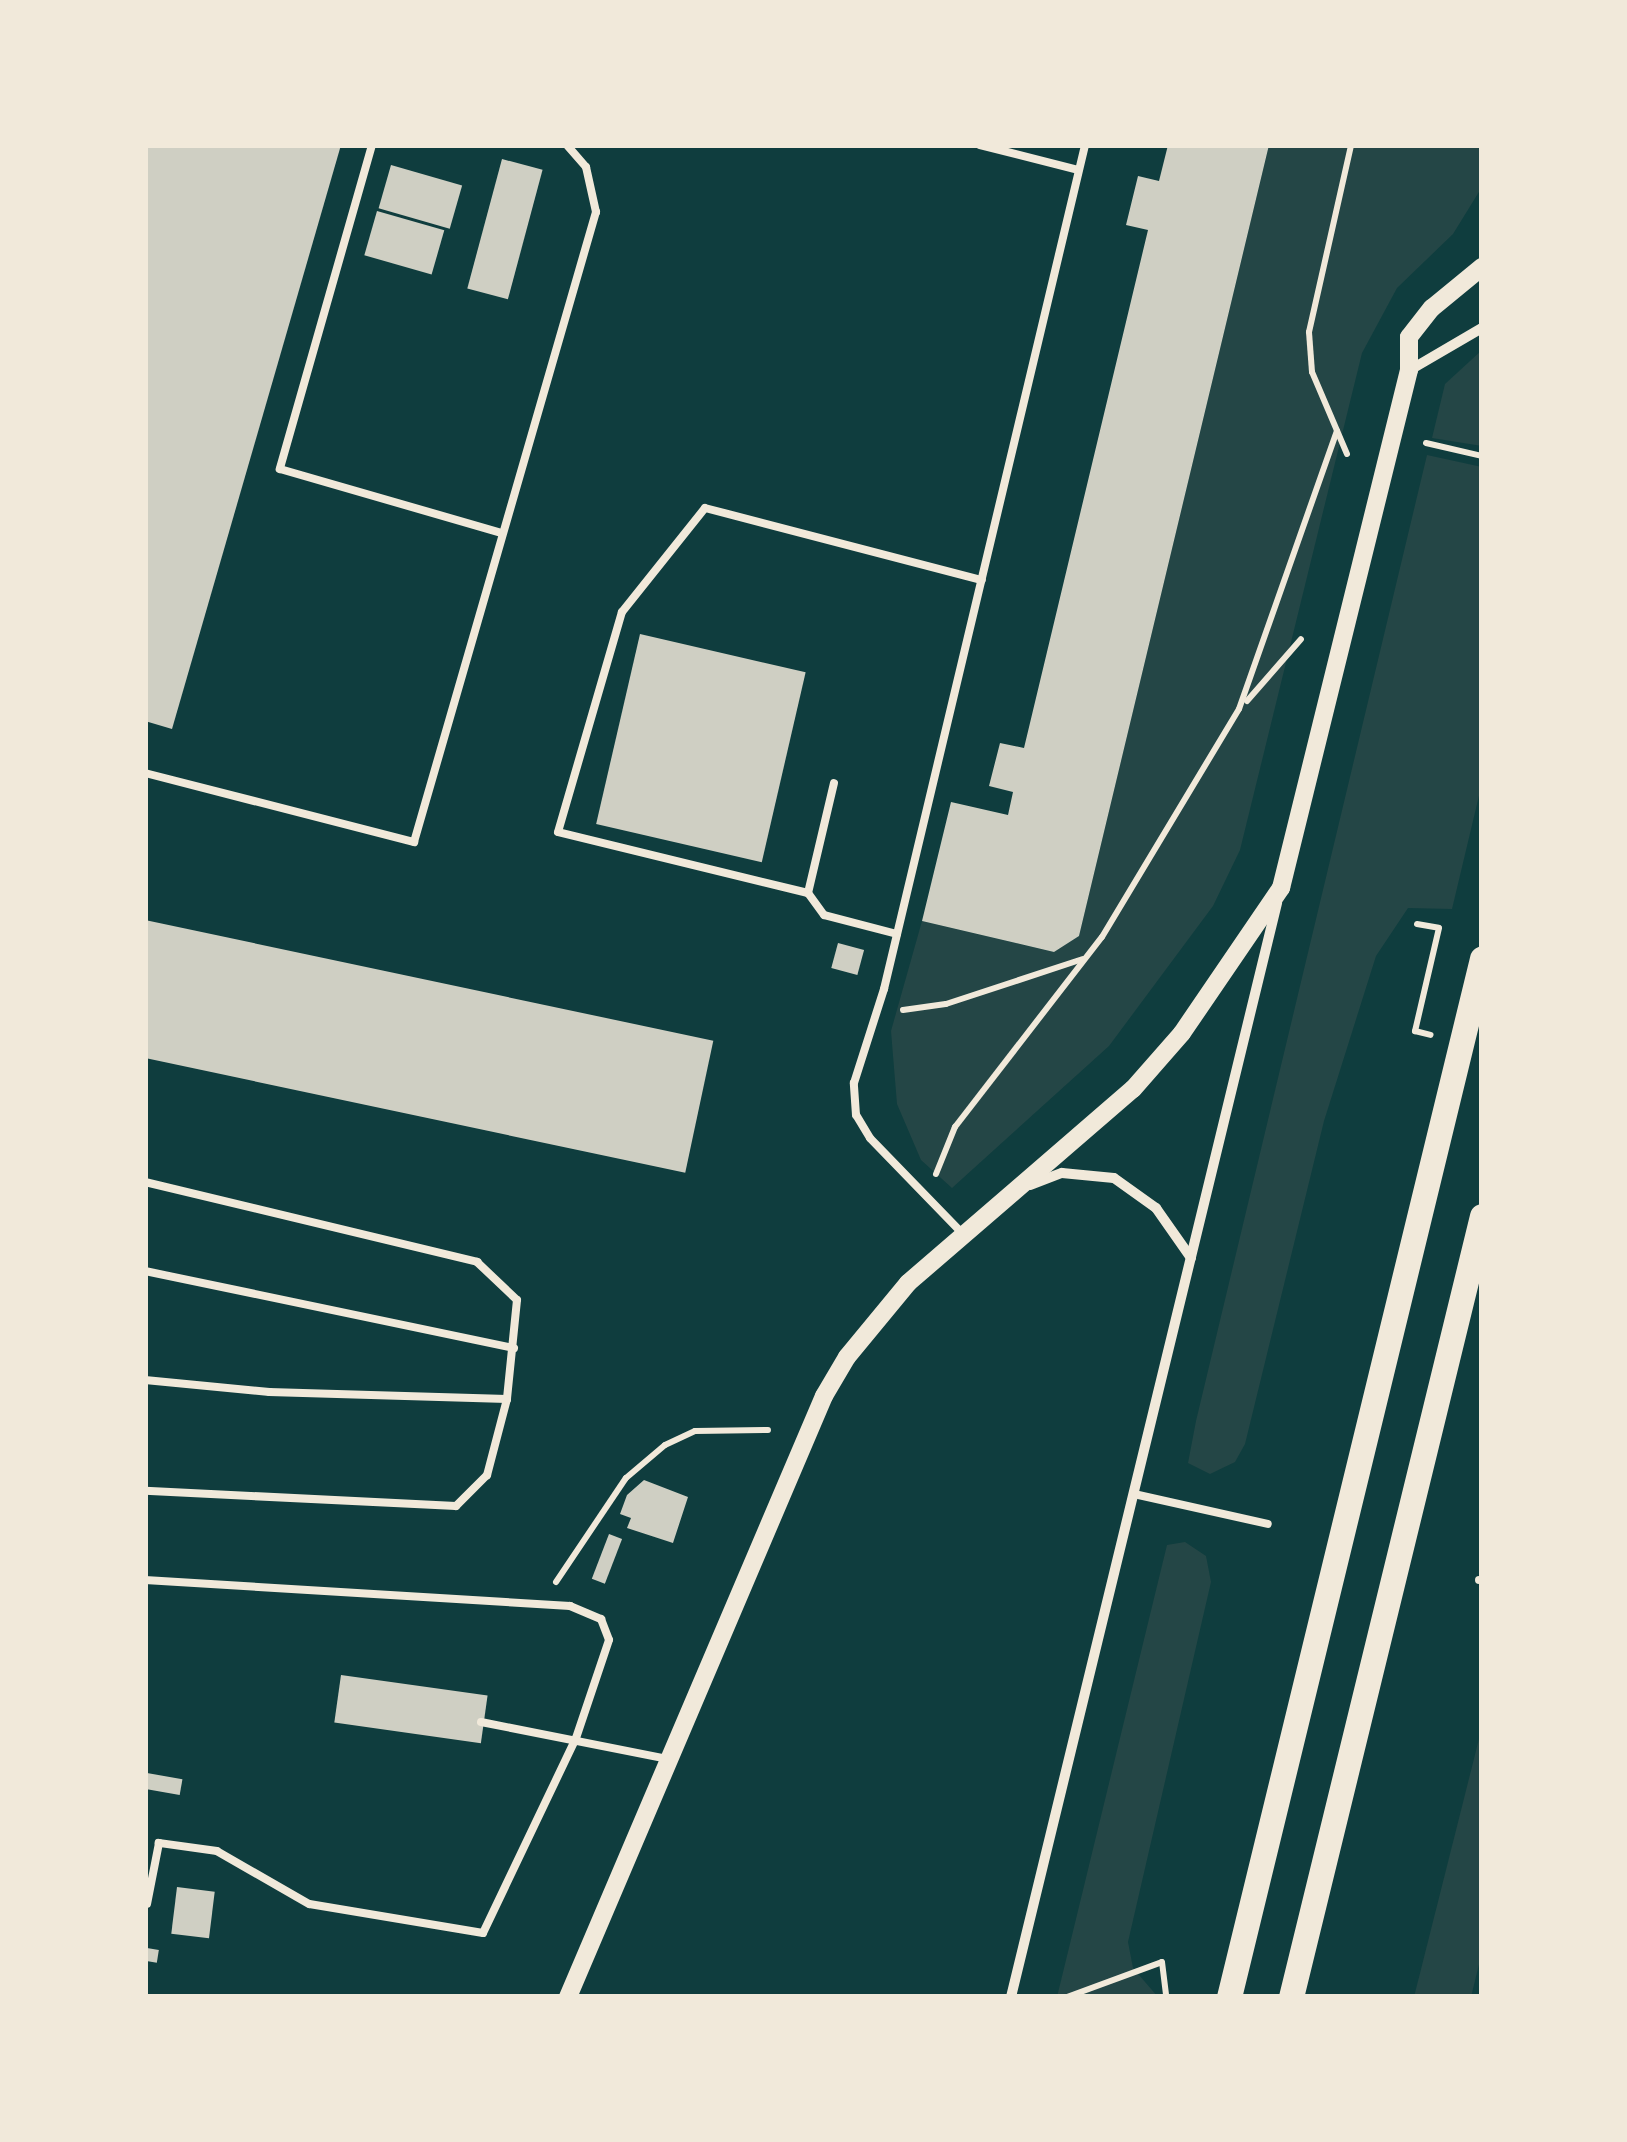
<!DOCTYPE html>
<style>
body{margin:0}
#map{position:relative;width:1627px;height:2142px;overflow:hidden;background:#0f3d3e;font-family:Literata,serif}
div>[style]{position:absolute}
.green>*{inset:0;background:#244646}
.building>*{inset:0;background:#cfcfc3;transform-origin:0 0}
.path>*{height:6px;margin:-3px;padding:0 3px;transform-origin:3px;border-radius:3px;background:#f1e9da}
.service>*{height:8px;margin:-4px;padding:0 4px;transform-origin:4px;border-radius:4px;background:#f1e9da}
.minor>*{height:10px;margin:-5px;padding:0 5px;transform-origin:5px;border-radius:5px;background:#f1e9da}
.tertiary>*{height:18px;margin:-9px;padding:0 9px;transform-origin:9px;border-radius:9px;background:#f1e9da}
.primary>*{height:25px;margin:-12.5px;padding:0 12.5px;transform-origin:12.5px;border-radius:12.5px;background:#f1e9da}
span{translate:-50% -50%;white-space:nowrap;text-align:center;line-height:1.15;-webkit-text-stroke:8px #f1e9da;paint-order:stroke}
.frame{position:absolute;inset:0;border:148px solid #f1e9da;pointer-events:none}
</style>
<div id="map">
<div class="green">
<div style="clip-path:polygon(1269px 145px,1482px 145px,1482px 187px,1453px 234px,1397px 288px,1362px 353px,1240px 850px,1213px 906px,1109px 1046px,952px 1188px,921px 1160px,897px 1104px,891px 1031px,922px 921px,1054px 952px,1079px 936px)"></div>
<div style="clip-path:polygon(1482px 350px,1482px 446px,1432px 438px,1445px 384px)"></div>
<div style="clip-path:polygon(1427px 455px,1482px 467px,1482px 783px,1452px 909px,1408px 908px,1376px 956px,1324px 1121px,1245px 1444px,1235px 1462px,1210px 1474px,1188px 1463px,1196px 1421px)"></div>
<div style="clip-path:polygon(1185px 1542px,1206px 1556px,1211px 1582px,1128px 1942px,1133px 1968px,1158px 1997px,1057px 1997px,1167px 1545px)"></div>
<div style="clip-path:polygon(1482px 1727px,1482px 1952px,1471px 1997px,1414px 1997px)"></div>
</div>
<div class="building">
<div style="clip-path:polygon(145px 145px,341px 145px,172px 729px,145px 721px)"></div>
<div style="clip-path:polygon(1168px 145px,1269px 145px,1079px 936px,1054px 952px,922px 921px,951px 802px,1008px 815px,1013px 792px,989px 786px,1000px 743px,1024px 748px,1148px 230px,1126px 225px,1138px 176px,1159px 181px)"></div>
<div style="left:502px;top:159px;width:42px;height:134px;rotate:15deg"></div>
<div style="left:391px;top:165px;width:74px;height:45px;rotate:16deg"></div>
<div style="left:377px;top:211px;width:70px;height:46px;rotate:16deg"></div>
<div style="left:640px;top:634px;width:170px;height:195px;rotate:13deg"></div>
<div style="left:145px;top:920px;width:581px;height:135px;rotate:12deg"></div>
<div style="left:838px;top:943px;width:27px;height:26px;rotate:15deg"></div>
<div style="clip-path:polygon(644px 1480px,688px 1497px,673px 1543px,627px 1528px,631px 1518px,620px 1514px,627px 1495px)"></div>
<div style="left:609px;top:1534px;width:14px;height:48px;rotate:21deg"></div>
<div style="left:341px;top:1675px;width:148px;height:48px;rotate:8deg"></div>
<div style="left:147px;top:1773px;width:36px;height:16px;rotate:10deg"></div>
<div style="left:177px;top:1887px;width:38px;height:47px;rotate:7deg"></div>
<div style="left:147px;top:1948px;width:12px;height:13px;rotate:9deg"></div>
</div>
<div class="path">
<div style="left:1426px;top:443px;width:57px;rotate:13.1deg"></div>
<div style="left:1347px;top:454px;width:89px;rotate:-113.1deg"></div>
<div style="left:1312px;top:372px;width:40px;rotate:-94.3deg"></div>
<div style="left:1309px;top:332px;width:192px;rotate:-77.3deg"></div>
<div style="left:1247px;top:701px;width:82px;rotate:-48.9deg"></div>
<div style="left:1417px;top:924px;width:22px;rotate:10deg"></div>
<div style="left:1439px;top:928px;width:106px;rotate:103.1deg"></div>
<div style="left:1415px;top:1031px;width:16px;rotate:14deg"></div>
<div style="left:903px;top:1010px;width:43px;rotate:-7.9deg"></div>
<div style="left:946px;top:1004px;width:144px;rotate:-18.2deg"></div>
<div style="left:936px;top:1174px;width:51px;rotate:-68deg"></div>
<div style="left:955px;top:1127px;width:240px;rotate:-52.3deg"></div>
<div style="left:1102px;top:937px;width:266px;rotate:-59deg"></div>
<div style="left:1239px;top:709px;width:295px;rotate:-70.6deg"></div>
<div style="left:556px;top:1582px;width:125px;rotate:-56.1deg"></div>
<div style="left:626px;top:1478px;width:51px;rotate:-40.2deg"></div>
<div style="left:665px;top:1445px;width:33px;rotate:-25deg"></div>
<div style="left:695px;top:1431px;width:73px;rotate:-0.8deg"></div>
<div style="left:1067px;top:1997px;width:101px;rotate:-20.2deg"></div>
<div style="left:1162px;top:1962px;width:35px;rotate:83deg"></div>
</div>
<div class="service">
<div style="left:372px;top:145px;width:337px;rotate:105.9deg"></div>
<div style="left:280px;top:469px;width:231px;rotate:16.1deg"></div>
<div style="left:980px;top:145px;width:101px;rotate:14.3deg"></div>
<div style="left:145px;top:773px;width:278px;rotate:14.4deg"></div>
<div style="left:414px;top:842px;width:656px;rotate:-73.89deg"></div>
<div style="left:596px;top:212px;width:46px;rotate:-102.5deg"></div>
<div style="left:586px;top:167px;width:29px;rotate:-131deg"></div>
<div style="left:808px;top:893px;width:113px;rotate:-76.7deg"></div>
<div style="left:897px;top:934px;width:75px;rotate:-165.4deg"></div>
<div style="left:824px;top:915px;width:27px;rotate:-126deg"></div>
<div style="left:808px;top:893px;width:257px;rotate:-166.3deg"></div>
<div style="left:558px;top:832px;width:229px;rotate:-73.8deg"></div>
<div style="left:622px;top:612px;width:133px;rotate:-51.4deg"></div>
<div style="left:705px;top:508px;width:286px;rotate:14.6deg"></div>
<div style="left:145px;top:1182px;width:342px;rotate:13.5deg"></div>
<div style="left:477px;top:1262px;width:55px;rotate:43.5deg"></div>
<div style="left:517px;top:1300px;width:100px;rotate:95.8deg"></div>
<div style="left:507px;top:1399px;width:79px;rotate:104.7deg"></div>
<div style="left:487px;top:1475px;width:44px;rotate:135deg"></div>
<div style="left:456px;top:1506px;width:311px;rotate:-177.2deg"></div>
<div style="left:962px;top:1233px;width:132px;rotate:-134.1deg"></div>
<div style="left:870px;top:1138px;width:27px;rotate:-121deg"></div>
<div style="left:856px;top:1115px;width:32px;rotate:-94deg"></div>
<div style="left:854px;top:1083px;width:99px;rotate:-72.3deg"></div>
<div style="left:884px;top:989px;width:868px;rotate:-76.6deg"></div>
<div style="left:145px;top:1271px;width:377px;rotate:11.8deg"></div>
<div style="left:145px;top:1380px;width:125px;rotate:5.5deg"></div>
<div style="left:269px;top:1392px;width:238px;rotate:1.7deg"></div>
<div style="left:1134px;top:1494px;width:137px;rotate:12.6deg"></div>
<div style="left:145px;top:1580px;width:426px;rotate:3.5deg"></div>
<div style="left:570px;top:1606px;width:34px;rotate:23deg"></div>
<div style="left:601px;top:1619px;width:22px;rotate:69deg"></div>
<div style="left:609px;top:1640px;width:103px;rotate:108.6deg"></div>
<div style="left:576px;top:1738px;width:216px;rotate:115.5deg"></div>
<div style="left:483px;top:1933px;width:176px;rotate:-170.5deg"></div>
<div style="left:309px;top:1904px;width:106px;rotate:-150.1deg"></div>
<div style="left:217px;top:1851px;width:59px;rotate:-172.1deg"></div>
<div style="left:159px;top:1843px;width:62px;rotate:101.1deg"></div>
<div style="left:1479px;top:1580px;width:3px"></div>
<div style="left:481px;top:1722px;width:191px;rotate:11.2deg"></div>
</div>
<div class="minor">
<div style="left:1410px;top:370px;width:83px;rotate:-30.3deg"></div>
<div style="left:1030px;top:1185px;width:34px;rotate:-21deg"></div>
<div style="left:1062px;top:1173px;width:52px;rotate:5.5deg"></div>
<div style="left:1114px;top:1178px;width:52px;rotate:35.5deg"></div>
<div style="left:1156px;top:1208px;width:61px;rotate:55deg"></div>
<div style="left:1011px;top:1997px;width:1126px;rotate:-76.33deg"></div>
</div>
<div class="tertiary">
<div style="left:568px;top:1997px;width:653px;rotate:-66.93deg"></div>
<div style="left:824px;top:1396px;width:45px;rotate:-59.5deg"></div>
<div style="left:847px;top:1357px;width:96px;rotate:-50.5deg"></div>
<div style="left:908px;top:1283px;width:297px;rotate:-40.8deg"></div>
<div style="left:1133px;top:1089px;width:74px;rotate:-48.8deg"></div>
<div style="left:1182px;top:1033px;width:176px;rotate:-55.7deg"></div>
<div style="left:1281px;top:888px;width:534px;rotate:-76.12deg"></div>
<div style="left:1409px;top:370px;width:33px;rotate:-90deg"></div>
<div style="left:1409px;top:337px;width:37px;rotate:-52deg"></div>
<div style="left:1432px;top:308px;width:65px;rotate:-39.4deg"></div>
</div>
<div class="primary">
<div style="left:1229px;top:1997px;width:1069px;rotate:-76.31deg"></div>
<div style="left:1291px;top:1997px;width:804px;rotate:-76.26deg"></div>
</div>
<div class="frame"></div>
</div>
